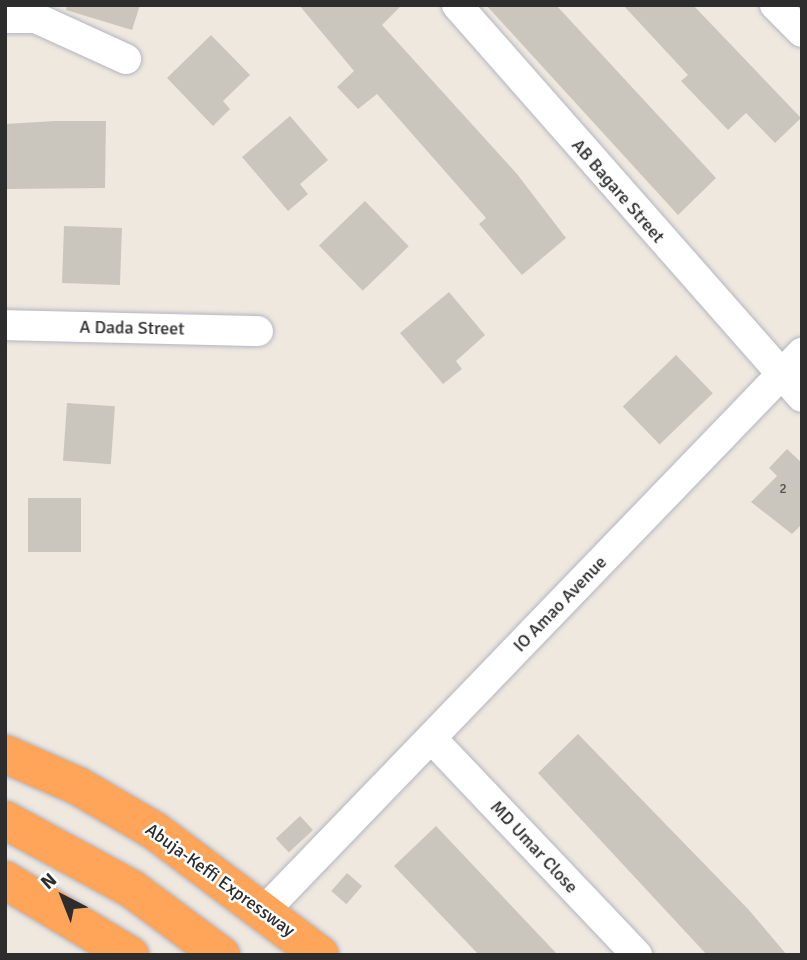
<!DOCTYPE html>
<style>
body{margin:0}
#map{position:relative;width:807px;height:960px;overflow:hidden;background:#efe8df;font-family:Signika,sans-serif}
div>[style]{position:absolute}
.building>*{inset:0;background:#cbc6bd;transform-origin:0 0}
.roads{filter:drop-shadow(0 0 2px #b3b5c1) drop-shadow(0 0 2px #b3b5c1)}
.minor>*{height:30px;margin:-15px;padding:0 15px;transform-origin:15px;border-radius:15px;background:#fff}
.highway>*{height:38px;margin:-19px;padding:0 19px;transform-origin:19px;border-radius:19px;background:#ffa55a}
span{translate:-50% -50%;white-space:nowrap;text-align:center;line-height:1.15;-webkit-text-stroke:5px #fff;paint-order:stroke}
.number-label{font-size:14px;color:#545351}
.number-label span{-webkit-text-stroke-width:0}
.street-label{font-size:18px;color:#2d2d2d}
.frame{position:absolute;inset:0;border:7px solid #2d2d2d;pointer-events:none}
.north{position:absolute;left:28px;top:862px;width:70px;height:70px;-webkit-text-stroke:5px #fff;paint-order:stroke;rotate:318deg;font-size:19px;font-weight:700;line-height:28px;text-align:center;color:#2d2d2d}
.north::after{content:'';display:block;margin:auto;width:24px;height:32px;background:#2d2d2d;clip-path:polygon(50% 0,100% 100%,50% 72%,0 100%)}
</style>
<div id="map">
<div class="building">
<div style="clip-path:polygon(67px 5px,140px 5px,132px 30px,66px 10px)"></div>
<div style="clip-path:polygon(299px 5px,402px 5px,382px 25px,517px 174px,566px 238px,522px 275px,479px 224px,486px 218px,377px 94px,358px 109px,337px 87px,354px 71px)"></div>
<div style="clip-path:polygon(486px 5px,556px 5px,716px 178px,678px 215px)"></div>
<div style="clip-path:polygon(623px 5px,693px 5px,801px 118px,775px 143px,746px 113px,728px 130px,681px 81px,688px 75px)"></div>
<div style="clip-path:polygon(211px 35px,250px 75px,223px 101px,230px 109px,213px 126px,167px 78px)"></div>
<div style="clip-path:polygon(290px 116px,328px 160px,300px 184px,308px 194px,288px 211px,242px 157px)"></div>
<div style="clip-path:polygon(55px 121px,106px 121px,105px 188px,5px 189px,5px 124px)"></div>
<div style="left:365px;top:201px;width:63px;height:64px;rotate:46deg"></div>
<div style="left:64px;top:226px;width:58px;height:57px;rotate:2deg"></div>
<div style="clip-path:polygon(449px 292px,485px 335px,456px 361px,462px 369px,443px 384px,400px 333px)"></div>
<div style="left:676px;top:355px;width:53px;height:74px;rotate:46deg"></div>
<div style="left:67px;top:403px;width:48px;height:58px;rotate:4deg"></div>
<div style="clip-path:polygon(787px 449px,802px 463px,802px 524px,792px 534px,751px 502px,777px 476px,769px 468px)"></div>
<div style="left:81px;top:498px;width:54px;height:53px;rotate:90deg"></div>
<div style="clip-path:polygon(578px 734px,748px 909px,787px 955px,707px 955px,538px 773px)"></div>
<div style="left:300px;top:816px;width:19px;height:33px;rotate:47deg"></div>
<div style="clip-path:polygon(436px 826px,558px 955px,479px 955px,394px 866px)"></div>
<div style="left:347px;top:873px;width:20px;height:24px;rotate:41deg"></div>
</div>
<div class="roads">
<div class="minor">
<div style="left:457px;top:5px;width:522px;rotate:48.65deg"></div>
<div style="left:775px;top:5px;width:38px;rotate:45deg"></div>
<div style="left:5px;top:18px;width:31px"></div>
<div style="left:36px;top:18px;width:99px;rotate:24.5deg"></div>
<div style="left:5px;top:325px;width:253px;rotate:1.4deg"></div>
<div style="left:432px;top:739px;width:298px;rotate:46.5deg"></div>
<div style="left:265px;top:910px;width:774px;rotate:-46.05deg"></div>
</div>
<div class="highway">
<div style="left:5px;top:754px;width:80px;rotate:23.7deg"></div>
<div style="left:78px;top:786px;width:89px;rotate:30.3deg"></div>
<div style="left:155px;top:831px;width:206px;rotate:36.9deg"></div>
<div style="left:5px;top:820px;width:145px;rotate:28.5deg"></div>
<div style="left:132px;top:889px;width:111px;rotate:36.6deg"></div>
<div style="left:5px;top:880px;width:146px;rotate:31deg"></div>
</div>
</div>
<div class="number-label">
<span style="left:783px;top:489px">2</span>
</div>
<div class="street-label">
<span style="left:618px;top:191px;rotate:49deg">AB Bagare Street</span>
<span style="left:132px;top:328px;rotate:1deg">A Dada Street</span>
<span style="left:560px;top:604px;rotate:-46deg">IO Amao Avenue</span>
<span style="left:534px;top:847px;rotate:47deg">MD Umar Close</span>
<span style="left:220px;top:880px;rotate:36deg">Abuja-Keffi Expressway</span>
</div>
<div class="frame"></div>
<div class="north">N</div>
</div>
